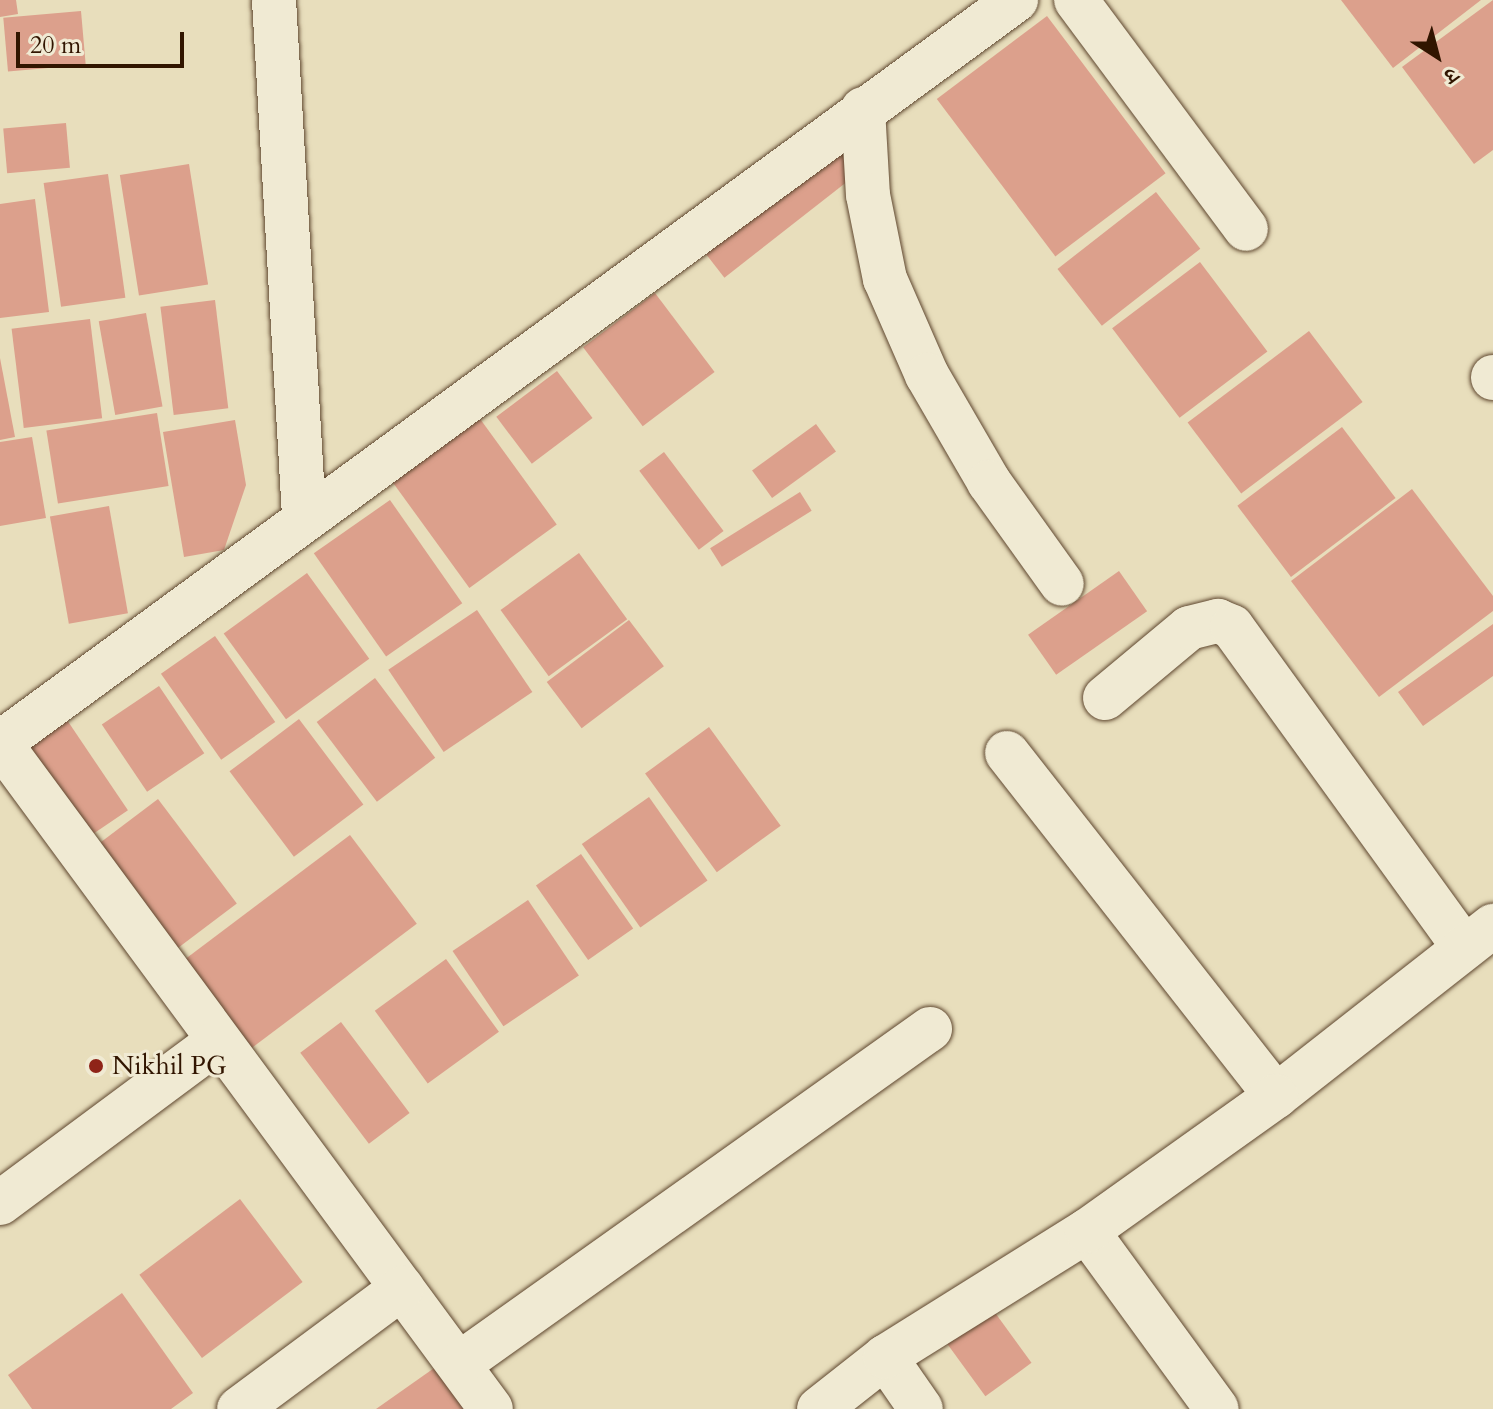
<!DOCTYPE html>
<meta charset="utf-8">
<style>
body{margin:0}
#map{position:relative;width:1493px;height:1409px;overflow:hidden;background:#e8debc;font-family:Cardo,"Noto Serif Devanagari",serif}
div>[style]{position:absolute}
.building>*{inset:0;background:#dca08c;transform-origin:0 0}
.roads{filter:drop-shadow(0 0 2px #5f472f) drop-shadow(0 0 2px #5f472f)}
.minor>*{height:44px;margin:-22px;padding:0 22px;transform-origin:22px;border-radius:22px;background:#f0ead3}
.dots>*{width:22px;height:22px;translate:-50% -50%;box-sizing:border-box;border:4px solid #f0ead3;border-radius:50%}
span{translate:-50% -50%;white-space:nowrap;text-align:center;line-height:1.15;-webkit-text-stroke:6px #f0ead3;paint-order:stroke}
.poi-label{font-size:26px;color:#311500}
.left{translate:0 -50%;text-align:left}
.north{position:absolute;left:1397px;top:16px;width:80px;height:80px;-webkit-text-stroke:6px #f0ead3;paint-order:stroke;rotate:144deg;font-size:22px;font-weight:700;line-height:32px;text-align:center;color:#311500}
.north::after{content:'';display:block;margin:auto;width:28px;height:36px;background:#311500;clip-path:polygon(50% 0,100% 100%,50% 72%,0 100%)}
.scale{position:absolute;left:16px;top:32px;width:168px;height:36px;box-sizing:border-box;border:4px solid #311500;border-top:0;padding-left:10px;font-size:24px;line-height:28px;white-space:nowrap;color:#311500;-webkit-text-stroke:6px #f0ead3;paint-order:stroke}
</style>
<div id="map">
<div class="building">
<div style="clip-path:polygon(0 0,16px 0,18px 14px,0 17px)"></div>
<div style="clip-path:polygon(1341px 0,1481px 0,1393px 68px)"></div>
<div style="clip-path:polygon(1493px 0,1493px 150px,1474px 164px,1402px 67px)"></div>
<div style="left:81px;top:11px;width:54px;height:78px;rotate:85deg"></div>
<div style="left:1047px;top:16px;width:197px;height:138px;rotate:53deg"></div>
<div style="left:66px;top:123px;width:45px;height:63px;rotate:85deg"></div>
<div style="left:837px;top:144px;width:36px;height:171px;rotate:52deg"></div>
<div style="left:189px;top:164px;width:122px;height:70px;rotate:81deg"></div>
<div style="left:108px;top:174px;width:125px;height:65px;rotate:82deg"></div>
<div style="left:1156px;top:192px;width:72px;height:125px;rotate:52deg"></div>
<div style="clip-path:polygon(35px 199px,49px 312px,0 318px,0 204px)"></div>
<div style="left:1200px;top:262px;width:112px;height:110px;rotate:53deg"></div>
<div style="left:655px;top:293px;width:99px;height:90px;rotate:53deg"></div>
<div style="left:215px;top:300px;width:109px;height:55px;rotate:83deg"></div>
<div style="left:146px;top:313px;width:95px;height:48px;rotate:80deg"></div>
<div style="left:90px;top:319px;width:100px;height:79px;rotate:83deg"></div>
<div style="left:1309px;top:331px;width:89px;height:152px;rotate:53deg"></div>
<div style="clip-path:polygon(0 358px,15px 437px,0 440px)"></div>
<div style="left:557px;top:371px;width:59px;height:76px;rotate:53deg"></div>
<div style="left:157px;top:413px;width:74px;height:112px;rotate:81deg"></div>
<div style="left:478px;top:416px;width:134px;height:108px;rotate:54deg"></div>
<div style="clip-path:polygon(235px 420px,246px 485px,224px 550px,184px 557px,163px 432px)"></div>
<div style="left:816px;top:424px;width:34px;height:79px;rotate:54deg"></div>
<div style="left:1342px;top:427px;width:89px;height:131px;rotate:53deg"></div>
<div style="clip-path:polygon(32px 437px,46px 518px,0 526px,0 442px)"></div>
<div style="left:664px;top:452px;width:99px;height:31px;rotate:53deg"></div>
<div style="clip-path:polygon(1412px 489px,1493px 596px,1493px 611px,1379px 697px,1291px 581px)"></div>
<div style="left:800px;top:492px;width:22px;height:106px;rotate:58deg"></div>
<div style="left:390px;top:500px;width:126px;height:93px;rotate:55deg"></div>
<div style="left:109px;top:506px;width:109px;height:60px;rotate:80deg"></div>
<div style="left:579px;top:553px;width:82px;height:97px;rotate:54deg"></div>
<div style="left:1119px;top:571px;width:49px;height:111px;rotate:55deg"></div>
<div style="left:307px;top:573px;width:106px;height:103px;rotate:54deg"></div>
<div style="left:477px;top:610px;width:99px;height:107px;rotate:56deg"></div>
<div style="left:629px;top:620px;width:58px;height:103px;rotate:53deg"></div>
<div style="clip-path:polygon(1493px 624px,1493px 676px,1423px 726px,1398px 692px)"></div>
<div style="left:215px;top:636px;width:105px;height:66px;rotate:55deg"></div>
<div style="left:375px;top:678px;width:100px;height:73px;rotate:53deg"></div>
<div style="left:159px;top:686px;width:81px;height:69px;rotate:56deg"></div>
<div style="left:299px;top:719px;width:107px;height:87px;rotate:53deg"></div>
<div style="left:67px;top:720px;width:109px;height:52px;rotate:56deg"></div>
<div style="left:709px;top:727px;width:122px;height:79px;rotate:54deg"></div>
<div style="left:649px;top:797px;width:102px;height:82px;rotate:55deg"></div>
<div style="left:158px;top:799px;width:131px;height:85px;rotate:53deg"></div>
<div style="left:350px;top:835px;width:111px;height:207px;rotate:53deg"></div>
<div style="left:581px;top:854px;width:91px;height:55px;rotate:55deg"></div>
<div style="left:528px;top:900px;width:91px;height:91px;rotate:56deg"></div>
<div style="left:446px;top:959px;width:90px;height:88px;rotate:54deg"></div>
<div style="left:341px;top:1022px;width:114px;height:51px;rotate:53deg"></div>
<div style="left:240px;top:1199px;width:104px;height:126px;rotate:53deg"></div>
<div style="clip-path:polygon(122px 1293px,193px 1393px,171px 1409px,32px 1409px,8px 1375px)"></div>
<div style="left:988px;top:1303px;width:74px;height:57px;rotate:54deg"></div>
<div style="clip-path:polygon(447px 1359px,483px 1409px,376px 1409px)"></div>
</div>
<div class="roads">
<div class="minor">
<div style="left:274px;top:0;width:517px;rotate:86.67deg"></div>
<div style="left:1076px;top:0;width:285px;rotate:53.4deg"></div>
<div style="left:863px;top:109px;width:86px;rotate:86.7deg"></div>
<div style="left:868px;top:195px;width:86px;rotate:78.6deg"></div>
<div style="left:885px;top:279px;width:105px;rotate:66.4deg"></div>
<div style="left:927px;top:375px;width:124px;rotate:59.9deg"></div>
<div style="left:989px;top:482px;width:125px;rotate:54.4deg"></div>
<div style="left:1493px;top:377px;width:1px;rotate:90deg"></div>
<div style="left:1105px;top:698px;width:109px;rotate:-39.8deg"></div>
<div style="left:1189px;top:628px;width:30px;rotate:-14deg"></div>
<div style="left:1218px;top:621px;width:15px;rotate:23deg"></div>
<div style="left:1232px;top:627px;width:396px;rotate:54.1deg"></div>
<div style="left:0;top:743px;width:1259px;rotate:-36.18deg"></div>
<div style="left:0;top:743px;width:827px;rotate:53.6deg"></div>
<div style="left:1007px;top:753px;width:436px;rotate:51.9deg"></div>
<div style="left:1276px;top:1096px;width:276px;rotate:-38.1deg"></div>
<div style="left:0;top:1203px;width:272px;rotate:-36.6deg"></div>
<div style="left:1087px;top:1231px;width:220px;rotate:53.9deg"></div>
<div style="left:885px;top:1357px;width:63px;rotate:55.3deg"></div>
<div style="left:459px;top:1364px;width:578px;rotate:-35.42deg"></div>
<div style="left:239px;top:1409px;width:203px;rotate:-36.6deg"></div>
<div style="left:819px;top:1409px;width:84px;rotate:-38.2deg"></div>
<div style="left:885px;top:1357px;width:238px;rotate:-32deg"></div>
<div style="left:1087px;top:1231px;width:232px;rotate:-35.5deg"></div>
</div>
</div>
<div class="dots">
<div style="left:96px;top:1066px;background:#8f2418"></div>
</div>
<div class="poi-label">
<span class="left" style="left:112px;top:1066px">Nikhil PG</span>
</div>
<div class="north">उ</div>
<div class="scale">20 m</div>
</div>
